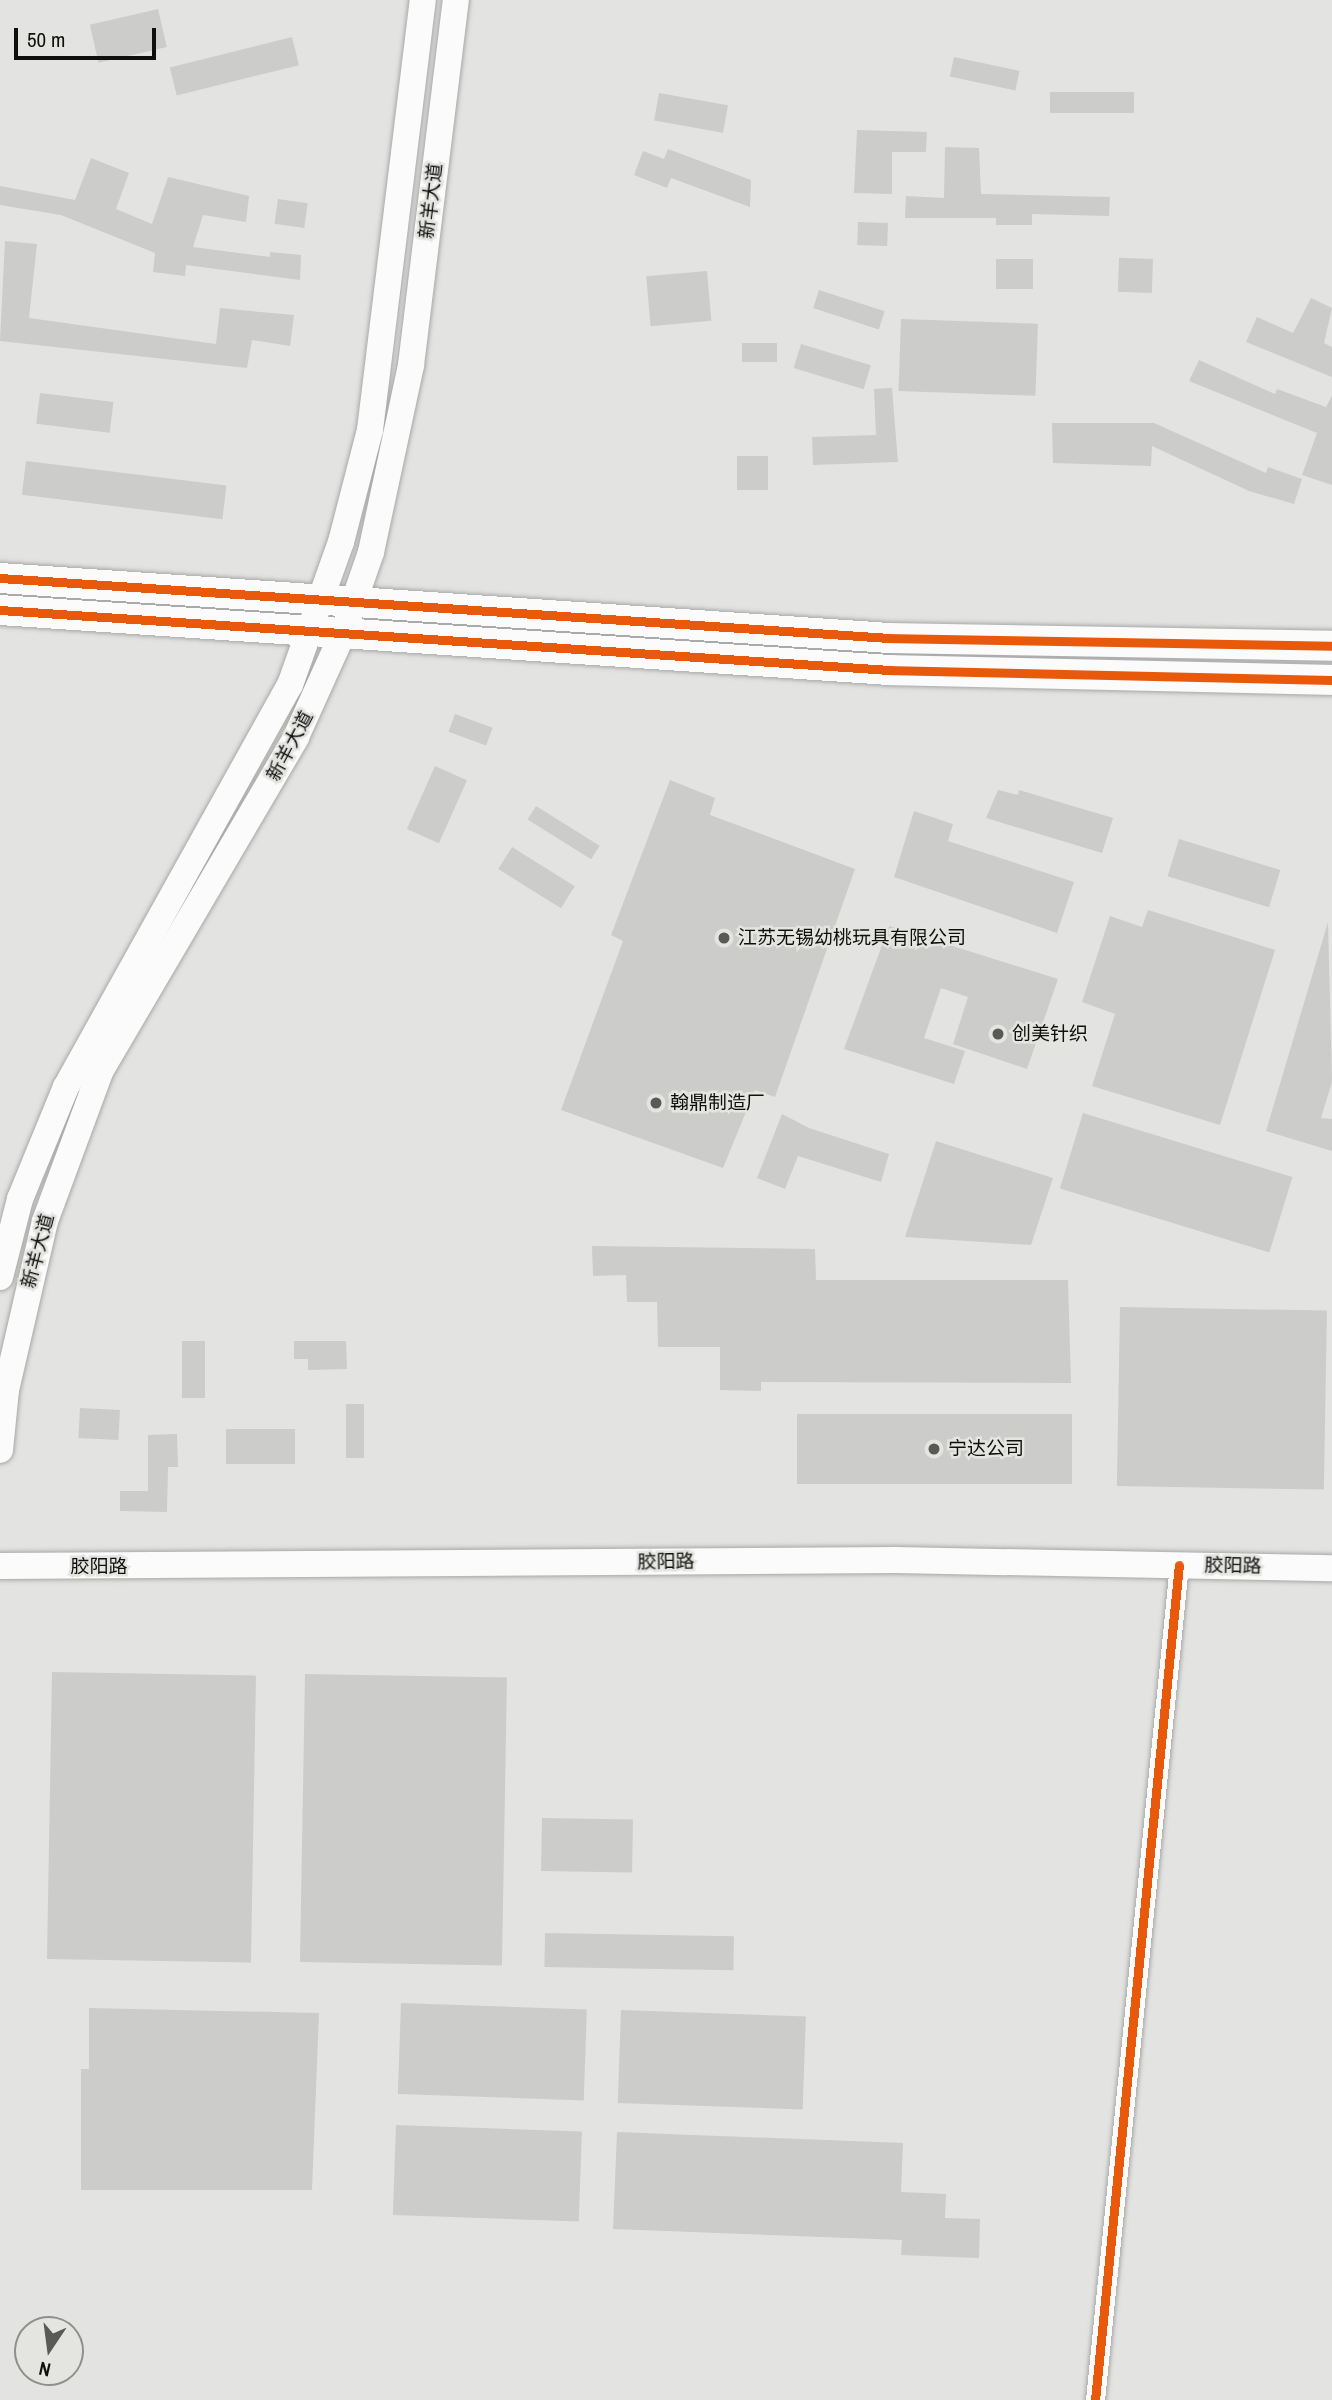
<!DOCTYPE html>
<meta charset="utf-8">
<style>
body{margin:0}
#map{position:relative;width:1332px;height:2400px;overflow:hidden;background:#e3e3e2;font-family:"Archivo Narrow","Noto Sans SC",sans-serif}
div>[style]{position:absolute}
.building>*{inset:0;background:#cccccb;transform-origin:0 0}
.roads{filter:drop-shadow(0 0 2px #a8a8a7) drop-shadow(0 0 2px #a8a8a7)}
.minor>*{height:19px;margin:-9.5px;padding:0 9.5px;transform-origin:9.5px;border-radius:9.5px;background:#fbfbfb}
.secondary>*{height:26px;margin:-13px;padding:0 13px;transform-origin:13px;border-radius:13px;background:#fbfbfb}
.primary>*{height:30px;margin:-15px;padding:0 15px;transform-origin:15px;border-radius:15px;background:#fbfbfb}
.cycleway>*{height:9px;margin:-4.5px;padding:0 4.5px;transform-origin:4.5px;border-radius:4.5px;background:#e8590c}
.dots>*{width:19px;height:19px;translate:-50% -50%;box-sizing:border-box;border:4px solid #e4e4e1;border-radius:50%}
span{translate:-50% -50%;white-space:nowrap;text-align:center;line-height:1.15;-webkit-text-stroke:5px #e4e4e1;paint-order:stroke}
.street-label{font-size:19px;color:#0f0f0e}
.poi-label{font-size:19px;color:#0f0f0e}
.left{translate:0 -50%;text-align:left}
.north{position:absolute;left:14px;top:2316px;width:70px;height:70px;box-sizing:border-box;background:#e4e4e1;border:2px solid #8f8f8d;border-radius:50%;rotate:193deg;font-size:19px;font-weight:700;line-height:28px;text-align:center;color:#0f0f0e}
.north::after{content:'';display:block;margin:auto;width:24px;height:32px;background:#595958;clip-path:polygon(50% 0,100% 100%,50% 72%,0 100%)}
.scale{position:absolute;left:14px;top:28px;width:142px;height:32px;box-sizing:border-box;border:4px solid #0f0f0e;border-top:0;padding-left:9px;font-size:21px;line-height:24px;white-space:nowrap;color:#0f0f0e;-webkit-text-stroke:5px #e4e4e1;paint-order:stroke}
</style>
<div id="map">
<div class="building">
<div style="left:158px;top:9px;width:39px;height:70px;rotate:77deg"></div>
<div style="left:292px;top:37px;width:29px;height:126px;rotate:76deg"></div>
<div style="left:954px;top:57px;width:67px;height:20px;rotate:12deg"></div>
<div style="left:1050px;top:92px;width:84px;height:21px"></div>
<div style="left:659px;top:93px;width:70px;height:28px;rotate:10deg"></div>
<div style="clip-path:polygon(857px 130px,927px 132px,926px 152px,892px 152px,892px 194px,854px 193px)"></div>
<div style="clip-path:polygon(945px 147px,979px 148px,981px 194px,1110px 197px,1109px 216px,1032px 214px,1032px 225px,996px 225px,996px 218px,905px 218px,906px 196px,944px 198px)"></div>
<div style="clip-path:polygon(668px 149px,751px 180px,750px 207px,671px 178px,667px 188px,634px 175px,643px 151px,664px 159px)"></div>
<div style="clip-path:polygon(91px 158px,129px 173px,116px 209px,152px 224px,168px 177px,249px 196px,246px 222px,203px 215px,193px 247px,270px 257px,270px 252px,301px 255px,300px 280px,186px 265px,185px 276px,153px 272px,155px 253px,61px 215px,0 205px,0 186px,75px 200px)"></div>
<div style="left:278px;top:199px;width:30px;height:25px;rotate:8deg"></div>
<div style="left:858px;top:222px;width:30px;height:23px;rotate:2deg"></div>
<div style="clip-path:polygon(5px 241px,37px 244px,29px 318px,216px 344px,220px 308px,260px 312px,294px 315px,290px 346px,252px 340px,247px 368px,0 341px)"></div>
<div style="left:996px;top:259px;width:37px;height:30px"></div>
<div style="left:1153px;top:259px;width:34px;height:34px;rotate:92deg"></div>
<div style="left:707px;top:271px;width:50px;height:61px;rotate:85deg"></div>
<div style="left:819px;top:290px;width:69px;height:19px;rotate:18deg"></div>
<div style="clip-path:polygon(1311px 298px,1332px 308px,1324px 343px,1332px 347px,1332px 377px,1246px 342px,1257px 317px,1293px 333px)"></div>
<div style="left:901px;top:319px;width:137px;height:72px;rotate:2deg"></div>
<div style="left:777px;top:343px;width:19px;height:35px;rotate:90deg"></div>
<div style="left:801px;top:344px;width:73px;height:25px;rotate:17deg"></div>
<div style="clip-path:polygon(1199px 360px,1275px 394px,1277px 389px,1326px 407px,1332px 396px,1332px 485px,1302px 475px,1317px 433px,1189px 381px)"></div>
<div style="clip-path:polygon(892px 388px,898px 462px,813px 465px,812px 437px,876px 435px,874px 389px)"></div>
<div style="left:40px;top:393px;width:74px;height:31px;rotate:7deg"></div>
<div style="clip-path:polygon(1052px 423px,1154px 423px,1266px 473px,1268px 467px,1302px 479px,1294px 504px,1249px 491px,1152px 446px,1151px 466px,1053px 463px)"></div>
<div style="left:737px;top:456px;width:31px;height:34px"></div>
<div style="left:26px;top:461px;width:202px;height:34px;rotate:7deg"></div>
<div style="left:455px;top:714px;width:40px;height:19px;rotate:20deg"></div>
<div style="left:435px;top:766px;width:35px;height:69px;rotate:24deg"></div>
<div style="clip-path:polygon(670px 780px,715px 798px,710px 815px,855px 869px,775px 1097px,755px 1090px,723px 1168px,561px 1110px,623px 941px,611px 935px)"></div>
<div style="clip-path:polygon(998px 790px,1018px 795px,1019px 790px,1113px 818px,1102px 853px,986px 818px)"></div>
<div style="left:536px;top:806px;width:75px;height:16px;rotate:32deg"></div>
<div style="clip-path:polygon(914px 811px,953px 824px,948px 841px,1074px 882px,1057px 933px,894px 877px)"></div>
<div style="left:1179px;top:839px;width:106px;height:39px;rotate:17deg"></div>
<div style="left:512px;top:847px;width:74px;height:26px;rotate:32deg"></div>
<div style="clip-path:polygon(1148px 910px,1275px 950px,1220px 1125px,1092px 1086px,1115px 1014px,1082px 1002px,1110px 916px,1142px 927px)"></div>
<div style="clip-path:polygon(1328px 922px,1332px 1082px,1321px 1118px,1332px 1119px,1332px 1151px,1266px 1131px)"></div>
<div style="clip-path:polygon(889px 926px,1058px 979px,1027px 1069px,953px 1044px,968px 997px,941px 988px,924px 1038px,965px 1051px,954px 1084px,844px 1049px)"></div>
<div style="left:1083px;top:1113px;width:219px;height:79px;rotate:17deg"></div>
<div style="clip-path:polygon(782px 1114px,809px 1128px,889px 1154px,881px 1182px,798px 1156px,785px 1189px,757px 1178px)"></div>
<div style="clip-path:polygon(936px 1141px,1053px 1178px,1031px 1245px,905px 1237px)"></div>
<div style="clip-path:polygon(592px 1246px,815px 1249px,816px 1280px,1068px 1280px,1071px 1383px,761px 1382px,761px 1391px,720px 1390px,720px 1347px,658px 1347px,657px 1302px,627px 1302px,626px 1275px,593px 1276px)"></div>
<div style="left:1120px;top:1307px;width:207px;height:179px;rotate:1deg"></div>
<div style="left:182px;top:1341px;width:23px;height:57px"></div>
<div style="clip-path:polygon(294px 1341px,346px 1341px,347px 1369px,308px 1370px,308px 1359px,294px 1359px)"></div>
<div style="left:364px;top:1404px;width:54px;height:18px;rotate:90deg"></div>
<div style="left:80px;top:1408px;width:40px;height:30px;rotate:3deg"></div>
<div style="left:797px;top:1414px;width:275px;height:70px"></div>
<div style="left:226px;top:1429px;width:69px;height:35px"></div>
<div style="clip-path:polygon(177px 1434px,178px 1467px,168px 1467px,167px 1512px,120px 1511px,120px 1491px,148px 1491px,148px 1435px)"></div>
<div style="left:52px;top:1672px;width:204px;height:287px;rotate:1deg"></div>
<div style="left:305px;top:1674px;width:202px;height:288px;rotate:1deg"></div>
<div style="left:542px;top:1818px;width:91px;height:53px;rotate:1deg"></div>
<div style="left:545px;top:1933px;width:189px;height:34px;rotate:1deg"></div>
<div style="left:401px;top:2003px;width:186px;height:91px;rotate:2deg"></div>
<div style="clip-path:polygon(89px 2008px,319px 2013px,312px 2190px,81px 2190px,81px 2069px,89px 2069px)"></div>
<div style="left:621px;top:2010px;width:185px;height:93px;rotate:2deg"></div>
<div style="left:396px;top:2125px;width:186px;height:90px;rotate:2deg"></div>
<div style="clip-path:polygon(617px 2132px,903px 2143px,901px 2192px,946px 2194px,945px 2218px,980px 2219px,979px 2258px,901px 2255px,902px 2240px,613px 2229px)"></div>
</div>
<div class="roads">
<div class="minor">
<div style="left:1095px;top:2400px;width:839px;rotate:-84.26deg"></div>
</div>
<div class="secondary">
<div style="left:0;top:1277px;width:81px;rotate:-75.6deg"></div>
<div style="left:20px;top:1199px;width:121px;rotate:-67.7deg"></div>
<div style="left:66px;top:1087px;width:460px;rotate:-60.9deg"></div>
<div style="left:290px;top:685px;width:152px;rotate:-70.4deg"></div>
<div style="left:341px;top:542px;width:116px;rotate:-75.5deg"></div>
<div style="left:370px;top:430px;width:433px;rotate:-83deg"></div>
<div style="left:0;top:1450px;width:60px;rotate:-84.3deg"></div>
<div style="left:6px;top:1390px;width:173px;rotate:-77deg"></div>
<div style="left:45px;top:1221px;width:161px;rotate:-69.7deg"></div>
<div style="left:101px;top:1070px;width:386px;rotate:-59.6deg"></div>
<div style="left:296px;top:737px;width:114px;rotate:-65.7deg"></div>
<div style="left:343px;top:633px;width:86px;rotate:-70.9deg"></div>
<div style="left:371px;top:552px;width:191px;rotate:-77.9deg"></div>
<div style="left:411px;top:365px;width:368px;rotate:-83deg"></div>
<div style="left:0;top:1566px;width:896px;rotate:-0.38deg"></div>
<div style="left:896px;top:1560px;width:436px;rotate:1.1deg"></div>
</div>
<div class="primary">
<div style="left:0;top:578px;width:891px;rotate:3.86deg"></div>
<div style="left:889px;top:638px;width:443px;rotate:1deg"></div>
<div style="left:0;top:610px;width:892px;rotate:3.86deg"></div>
<div style="left:890px;top:670px;width:442px;rotate:1.3deg"></div>
</div>
</div>
<div class="cycleway">
<div style="left:0;top:578px;width:891px;rotate:3.86deg"></div>
<div style="left:889px;top:638px;width:443px;rotate:1deg"></div>
<div style="left:0;top:610px;width:892px;rotate:3.86deg"></div>
<div style="left:890px;top:670px;width:442px;rotate:1.3deg"></div>
<div style="left:1095px;top:2400px;width:839px;rotate:-84.26deg"></div>
</div>
<div class="dots">
<div style="left:724px;top:938px;background:#595958"></div>
<div style="left:998px;top:1034px;background:#595958"></div>
<div style="left:656px;top:1103px;background:#595958"></div>
<div style="left:934px;top:1449px;background:#595958"></div>
</div>
<div class="street-label">
<span style="left:431px;top:201px;rotate:-83deg">新羊大道</span>
<span style="left:290px;top:746px;rotate:-62deg">新羊大道</span>
<span style="left:38px;top:1251px;rotate:-75deg">新羊大道</span>
<span style="left:666px;top:1562px;rotate:-1deg">胶阳路</span>
<span style="left:1233px;top:1566px;rotate:1deg">胶阳路</span>
<span style="left:99px;top:1567px">胶阳路</span>
</div>
<div class="poi-label">
<span class="left" style="left:738px;top:938px">江苏无锡幼桃玩具有限公司</span>
<span class="left" style="left:1012px;top:1034px">创美针织</span>
<span class="left" style="left:670px;top:1103px">翰鼎制造厂</span>
<span class="left" style="left:948px;top:1449px">宁达公司</span>
</div>
<div class="north">N</div>
<div class="scale">50 m</div>
</div>
